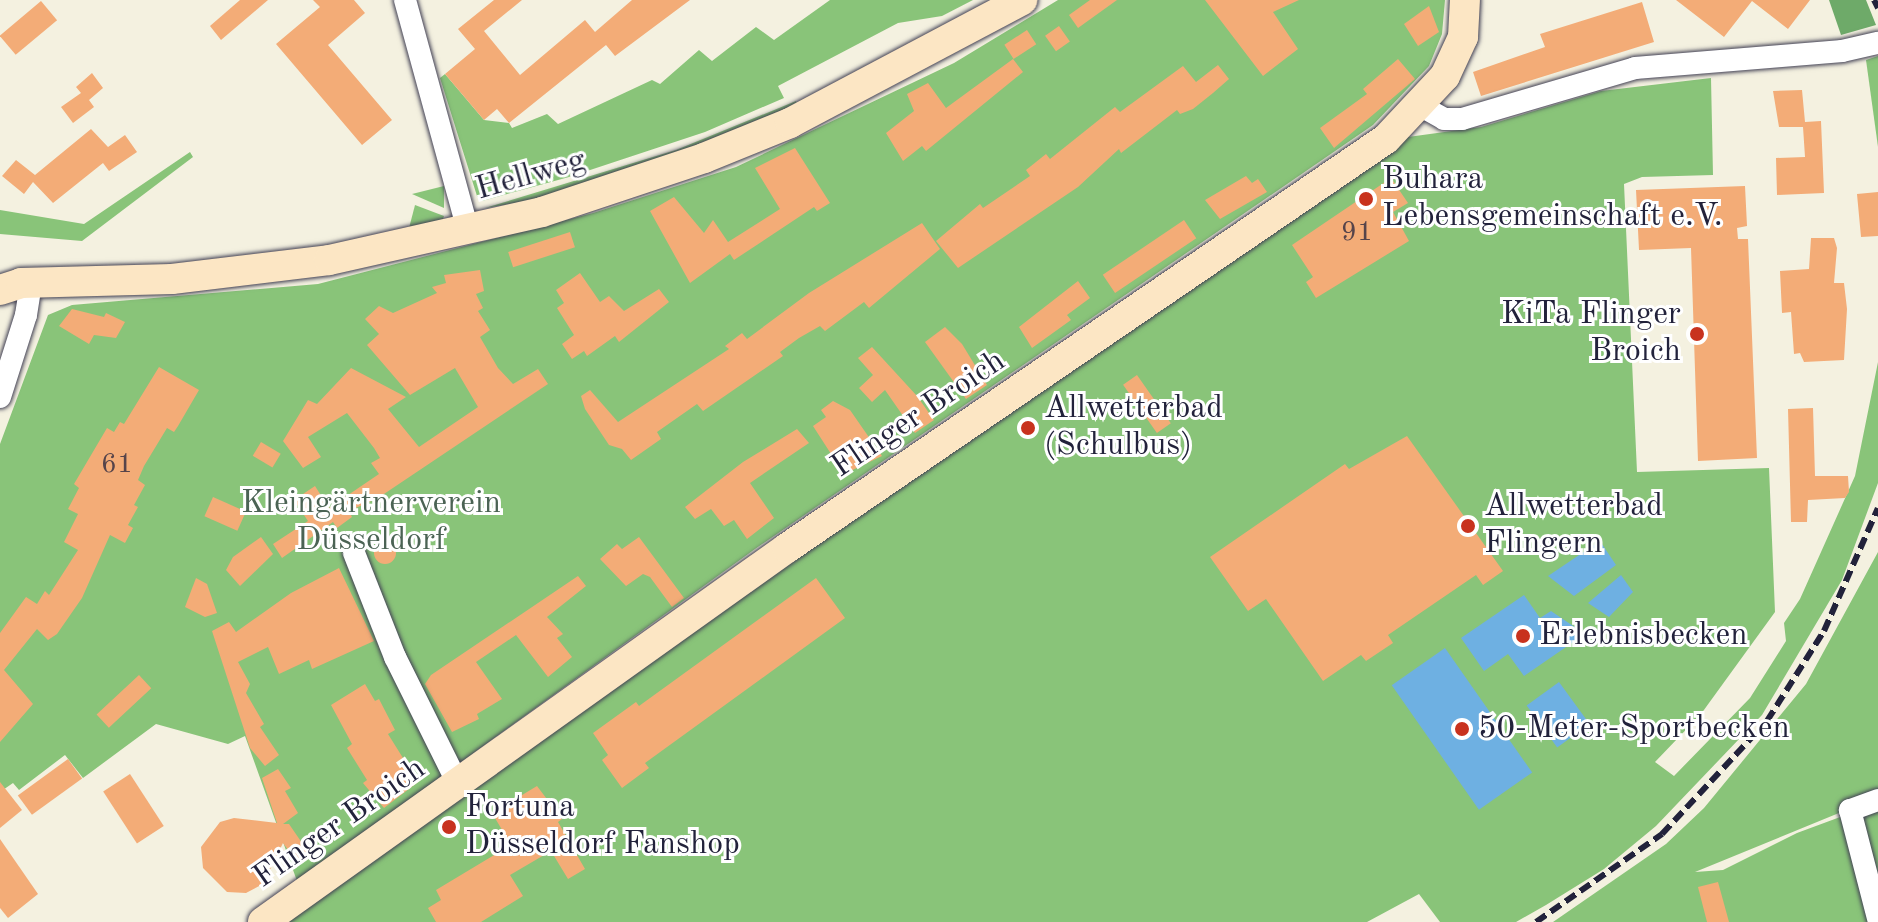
<!DOCTYPE html>
<meta charset="utf-8">
<style>
body{margin:0}
#map{position:relative;width:1878px;height:922px;overflow:hidden;background:#f4f1e0;font-family:"Old Standard TT",serif}
div>[style]{position:absolute}
.green>*{inset:0;background:#89c479}
.forest>*{inset:0;background:#6eaa69}
.water>*{inset:0;background:#6eb0e2;transform-origin:0 0}
.building>*{inset:0;background:#f3ac77;transform-origin:0 0}
.round{border-radius:50%}
.roads{filter:drop-shadow(0 0 2px #424154) drop-shadow(0 0 2px #424154)}
.street>*{height:22px;margin:-11px;padding:0 11px;transform-origin:11px;border-radius:11px;background:#fff}
.secondary>*{height:30px;margin:-15px;padding:0 15px;transform-origin:15px;border-radius:15px;background:#fce6c4}
.rail>*{height:6px;margin-top:-3px;transform-origin:0;background:repeating-linear-gradient(90deg,#22223b 0 12px,transparent 0 18px)}
.dots>*{width:22px;height:22px;translate:-50% -50%;box-sizing:border-box;border:4px solid #fff;border-radius:50%}
span{translate:-50% -50%;white-space:nowrap;text-align:center;line-height:1.15;-webkit-text-stroke:6px #fff;paint-order:stroke}
.number-label{font-size:28px;color:#56444a}
.number-label span{-webkit-text-stroke-width:0}
.street-label{font-size:32px;color:#22223b}
.poi-label{font-size:32px;color:#22223b}
.left{translate:0 -50%;text-align:left}
.right{translate:-100% -50%;text-align:right}
.park-label{font-size:32px;color:#4b6354}
</style>
<div id="map">
<div class="green">
<div style="clip-path:polygon(830px 0,973px 0,942px 16px,898px 23px,778px 86px,784px 98px,705px 132px,569px 177px,482px 201px,477px 196px,440px 78px,445px 74px,484px 120px,509px 123px,512px 128px,547px 114px,558px 124px,652px 80px,660px 84px,699px 50px,712px 61px,756px 27px,774px 40px)"></div>
<div style="clip-path:polygon(1058px 0,1445px 0,1442px 34px,1429px 66px,1373px 125px,755px 549px,297px 881px,245px 736px,228px 744px,156px 724px,83px 778px,65px 755px,19px 790px,13px 783px,0 792px,0 444px,48px 315px,72px 305px,318px 284px,593px 213px,736px 167px,954px 63px)"></div>
<div style="clip-path:polygon(1878px 56px,1878px 147px,1866px 60px)"></div>
<div style="clip-path:polygon(1711px 78px,1713px 175px,1642px 177px,1624px 184px,1637px 472px,1769px 468px,1775px 612px,1701px 714px,1655px 762px,1674px 776px,1750px 698px,1786px 641px,1784px 623px,1800px 599px,1855px 476px,1878px 362px,1878px 483px,1842px 580px,1762px 715px,1656px 826px,1604px 869px,1546px 905px,1516px 922px,1440px 922px,1419px 894px,1367px 922px,281px 922px,795px 554px,1408px 137px,1481px 127px,1601px 91px)"></div>
<div style="clip-path:polygon(796px 101px,798px 106px,726px 136px,552px 197px,485px 208px,676px 150px)"></div>
<div style="clip-path:polygon(190px 152px,193px 157px,82px 241px,0 234px,0 210px,84px 224px)"></div>
<div style="clip-path:polygon(444px 186px,444px 208px,412px 194px)"></div>
<div style="clip-path:polygon(415px 205px,444px 216px,443px 219px,408px 232px)"></div>
<div style="clip-path:polygon(1878px 552px,1878px 797px,1695px 872px,1723px 870px,1797px 833px,1878px 803px,1878px 922px,1553px 922px,1666px 844px,1704px 808px,1806px 684px)"></div>
</div>
<div class="forest">
<div style="clip-path:polygon(1829px 0,1866px 0,1876px 25px,1841px 35px)"></div>
</div>
<div class="water">
<div style="clip-path:polygon(1600px 541px,1616px 565px,1574px 596px,1548px 576px)"></div>
<div style="clip-path:polygon(1621px 575px,1633px 592px,1609px 617px,1588px 603px)"></div>
<div style="clip-path:polygon(1524px 595px,1540px 618px,1551px 611px,1585px 634px,1524px 676px,1508px 654px,1484px 671px,1461px 638px)"></div>
<div style="left:1445px;top:648px;width:152px;height:65px;rotate:55deg"></div>
<div style="left:1559px;top:682px;width:52px;height:40px;rotate:54deg"></div>
</div>
<div class="building">
<div style="clip-path:polygon(240px 0,268px 0,221px 40px,210px 26px)"></div>
<div style="clip-path:polygon(313px 0,354px 0,365px 13px,328px 45px,392px 120px,362px 145px,276px 44px,320px 7px)"></div>
<div style="clip-path:polygon(494px 0,522px 0,484px 31px,520px 75px,585px 20px,595px 32px,632px 0,690px 0,615px 56px,606px 45px,509px 123px,497px 109px,484px 120px,445px 74px,475px 49px,458px 29px)"></div>
<div style="clip-path:polygon(1090px 0,1117px 0,1078px 28px,1069px 15px)"></div>
<div style="clip-path:polygon(1205px 0,1299px 0,1273px 12px,1298px 49px,1263px 76px)"></div>
<div style="clip-path:polygon(1676px 0,1810px 0,1788px 29px,1752px 1px,1724px 37px)"></div>
<div style="left:41px;top:1px;width:25px;height:54px;rotate:50deg"></div>
<div style="clip-path:polygon(1642px 2px,1654px 42px,1481px 96px,1473px 72px,1545px 47px,1540px 34px)"></div>
<div style="clip-path:polygon(1429px 6px,1439px 32px,1418px 46px,1404px 24px)"></div>
<div style="left:1059px;top:26px;width:19px;height:17px;rotate:55deg"></div>
<div style="left:1027px;top:30px;width:17px;height:27px;rotate:57deg"></div>
<div style="clip-path:polygon(1013px 59px,1023px 72px,926px 151px,922px 146px,903px 161px,886px 133px,914px 111px,907px 94px,928px 83px,946px 108px)"></div>
<div style="clip-path:polygon(1398px 59px,1415px 79px,1334px 148px,1320px 128px,1367px 94px,1363px 89px)"></div>
<div style="clip-path:polygon(1218px 65px,1229px 79px,1213px 93px,1193px 109px,1180px 114px,1177px 110px,1121px 153px,1119px 149px,1078px 187px,958px 268px,936px 241px,980px 204px,983px 208px,1030px 176px,1026px 170px,1046px 154px,1050px 159px,1115px 107px,1120px 112px,1183px 66px,1196px 82px)"></div>
<div style="clip-path:polygon(92px 73px,103px 88px,89px 100px,94px 107px,73px 123px,61px 107px,81px 93px,76px 87px)"></div>
<div style="clip-path:polygon(1802px 90px,1805px 122px,1821px 121px,1824px 193px,1777px 195px,1776px 158px,1805px 157px,1803px 127px,1779px 127px,1773px 91px)"></div>
<div style="clip-path:polygon(91px 129px,108px 147px,125px 135px,137px 152px,109px 171px,103px 163px,53px 203px,33px 182px,24px 194px,2px 176px,16px 160px,35px 175px)"></div>
<div style="clip-path:polygon(795px 148px,830px 203px,817px 211px,814px 207px,734px 260px,730px 254px,690px 283px,650px 211px,674px 197px,704px 233px,713px 220px,728px 242px,780px 209px,755px 168px)"></div>
<div style="clip-path:polygon(1246px 176px,1252px 183px,1258px 179px,1267px 192px,1220px 219px,1205px 200px)"></div>
<div style="clip-path:polygon(1391px 178px,1408px 203px,1393px 212px,1409px 241px,1316px 298px,1306px 282px,1313px 277px,1292px 245px)"></div>
<div style="clip-path:polygon(1745px 186px,1747px 226px,1737px 228px,1738px 239px,1748px 239px,1757px 458px,1698px 461px,1691px 248px,1639px 250px,1636px 190px)"></div>
<div style="clip-path:polygon(1878px 192px,1878px 236px,1861px 237px,1857px 194px)"></div>
<div style="left:1184px;top:220px;width:22px;height:98px;rotate:56deg"></div>
<div style="clip-path:polygon(922px 223px,940px 249px,869px 308px,864px 302px,825px 331px,820px 326px,799px 338px,780px 352px,783px 356px,703px 411px,697px 404px,657px 432px,661px 439px,631px 460px,622px 449px,609px 445px,585px 409px,581px 396px,590px 390px,618px 422px,729px 349px,725px 346px,742px 333px,747px 339px,809px 293px)"></div>
<div style="left:570px;top:232px;width:16px;height:65px;rotate:72deg"></div>
<div style="clip-path:polygon(1811px 238px,1834px 238px,1837px 248px,1834px 283px,1844px 283px,1847px 309px,1844px 360px,1804px 362px,1800px 353px,1794px 354px,1791px 312px,1782px 313px,1780px 271px,1809px 269px)"></div>
<div style="clip-path:polygon(480px 270px,484px 291px,476px 294px,483px 308px,478px 311px,490px 330px,480px 337px,498px 368px,513px 384px,538px 369px,548px 384px,378px 498px,349px 511px,352px 517px,337px 528px,333px 522px,282px 558px,273px 544px,308px 521px,294px 500px,315px 486px,329px 508px,379px 474px,371px 463px,380px 458px,374px 448px,347px 413px,308px 437px,321px 457px,303px 468px,283px 441px,308px 400px,317px 404px,351px 368px,406px 397px,388px 409px,419px 447px,478px 407px,455px 368px,410px 395px,367px 345px,379px 334px,365px 319px,379px 306px,393px 313px,437px 293px,432px 287px,446px 283px,444px 275px)"></div>
<div style="clip-path:polygon(580px 273px,600px 302px,609px 296px,624px 311px,659px 289px,669px 302px,619px 342px,615px 336px,587px 356px,584px 351px,572px 359px,562px 344px,574px 335px,557px 308px,564px 303px,556px 290px)"></div>
<div style="clip-path:polygon(1078px 281px,1090px 298px,1067px 315px,1071px 320px,1032px 348px,1019px 327px)"></div>
<div style="clip-path:polygon(72px 309px,104px 317px,106px 313px,125px 322px,116px 338px,94px 335px,89px 344px,59px 326px)"></div>
<div style="clip-path:polygon(945px 327px,962px 344px,987px 385px,966px 399px,925px 342px)"></div>
<div style="clip-path:polygon(872px 347px,917px 396px,934px 420px,915px 433px,885px 390px,872px 402px,859px 388px,873px 375px,858px 358px)"></div>
<div style="clip-path:polygon(159px 367px,199px 390px,178px 426px,174px 432px,167px 428px,144px 466px,138px 480px,145px 485px,134px 505px,138px 507px,128px 525px,133px 528px,125px 543px,110px 535px,82px 598px,57px 634px,48px 640px,37px 629px,4px 670px,33px 704px,0 742px,0 633px,26px 597px,37px 604px,45px 591px,49px 595px,78px 550px,64px 542px,78px 514px,68px 509px,79px 488px,74px 484px,107px 428px,114px 432px,120px 422px,124px 424px)"></div>
<div style="left:1137px;top:375px;width:59px;height:17px;rotate:55deg"></div>
<div style="clip-path:polygon(833px 401px,850px 410px,882px 456px,844px 474px,813px 426px,826px 417px,821px 410px)"></div>
<div style="clip-path:polygon(1813px 408px,1815px 476px,1848px 476px,1849px 492px,1845px 498px,1808px 500px,1807px 522px,1791px 522px,1788px 409px)"></div>
<div style="clip-path:polygon(797px 429px,809px 443px,750px 483px,774px 518px,747px 539px,734px 520px,724px 526px,711px 509px,695px 519px,685px 507px,743px 462px)"></div>
<div style="clip-path:polygon(1407px 436px,1503px 571px,1483px 585px,1476px 575px,1388px 635px,1393px 643px,1366px 661px,1361px 655px,1323px 681px,1266px 599px,1248px 611px,1210px 557px,1345px 464px,1349px 469px)"></div>
<div style="left:261px;top:442px;width:23px;height:16px;rotate:31deg"></div>
<div style="left:213px;top:497px;width:36px;height:21px;rotate:24deg"></div>
<div style="clip-path:polygon(261px 537px,273px 554px,240px 586px,226px 570px,233px 557px)"></div>
<div style="clip-path:polygon(639px 537px,684px 598px,672px 607px,650px 577px,643px 574px,626px 586px,600px 559px,617px 544px,622px 549px)"></div>
<div class="round" style="left:374px;top:542px;width:22px;height:22px"></div>
<div style="clip-path:polygon(339px 568px,374px 641px,312px 669px,309px 660px,279px 674px,268px 647px,238px 662px,250px 684px,246px 693px,264px 724px,260px 727px,279px 755px,265px 766px,250px 748px,212px 631px,229px 622px,236px 632px,291px 593px)"></div>
<div style="clip-path:polygon(578px 576px,586px 586px,547px 617px,563px 634px,557px 638px,572px 657px,548px 677px,516px 635px,476px 662px,502px 699px,477px 714px,479px 719px,452px 732px,425px 684px,431px 675px)"></div>
<div style="clip-path:polygon(196px 578px,207px 584px,217px 613px,205px 617px,185px 607px)"></div>
<div style="clip-path:polygon(816px 578px,845px 618px,645px 763px,649px 768px,622px 788px,602px 760px,608px 755px,593px 733px,636px 702px,639px 706px)"></div>
<div style="left:139px;top:675px;width:18px;height:58px;rotate:47deg"></div>
<div style="clip-path:polygon(365px 684px,375px 701px,379px 699px,395px 730px,388px 734px,418px 782px,384px 808px,363px 783px,367px 780px,347px 748px,352px 744px,331px 705px)"></div>
<div style="left:68px;top:759px;width:24px;height:62px;rotate:54deg"></div>
<div style="clip-path:polygon(278px 769px,291px 788px,285px 791px,298px 813px,283px 824px,289px 824px,311px 856px,298px 864px,283px 843px,263px 884px,246px 893px,227px 892px,203px 868px,201px 847px,220px 822px,234px 818px,277px 823px,262px 778px)"></div>
<div style="left:130px;top:774px;width:62px;height:32px;rotate:57deg"></div>
<div style="clip-path:polygon(0 782px,22px 810px,0 828px)"></div>
<div style="clip-path:polygon(537px 786px,562px 819px,558px 822px,585px 869px,568px 879px,551px 851px,510px 875px,523px 896px,481px 922px,436px 922px,428px 908px,441px 900px,436px 890px,511px 845px,492px 813px)"></div>
<div style="clip-path:polygon(0 839px,38px 894px,8px 918px,0 908px)"></div>
<div style="clip-path:polygon(1718px 882px,1729px 922px,1707px 922px,1698px 887px)"></div>
</div>
<div class="roads">
<div class="street">
<div style="left:405px;top:0;width:239px;rotate:74.7deg"></div>
<div style="left:1421px;top:106px;width:26px;rotate:29deg"></div>
<div style="left:1444px;top:119px;width:18px"></div>
<div style="left:1462px;top:119px;width:180px;rotate:-16.4deg"></div>
<div style="left:1635px;top:68px;width:208px;rotate:-4.7deg"></div>
<div style="left:1842px;top:51px;width:37px;rotate:-13deg"></div>
<div style="left:0;top:397px;width:86px;rotate:-72.4deg"></div>
<div style="left:26px;top:315px;width:32px;rotate:-81deg"></div>
<div style="left:354px;top:553px;width:112px;rotate:68.5deg"></div>
<div style="left:395px;top:657px;width:142px;rotate:63.6deg"></div>
<div style="left:1878px;top:800px;width:30px;rotate:160deg"></div>
<div style="left:1850px;top:810px;width:112px;rotate:75.5deg"></div>
</div>
<div class="secondary">
<div style="left:0;top:290px;width:22px;rotate:-18deg"></div>
<div style="left:21px;top:283px;width:151px;rotate:-1.5deg"></div>
<div style="left:172px;top:279px;width:158px;rotate:-6.9deg"></div>
<div style="left:329px;top:260px;width:218px;rotate:-12.7deg"></div>
<div style="left:542px;top:212px;width:171px;rotate:-18.4deg"></div>
<div style="left:704px;top:158px;width:93px;rotate:-22.1deg"></div>
<div style="left:790px;top:123px;width:263px;rotate:-27.9deg"></div>
<div style="left:263px;top:922px;width:644px;rotate:-35.52deg"></div>
<div style="left:787px;top:548px;width:725px;rotate:-34.33deg"></div>
<div style="left:1386px;top:139px;width:86px;rotate:-46.9deg"></div>
<div style="left:1445px;top:76px;width:43px;rotate:-65.2deg"></div>
<div style="left:1463px;top:37px;width:37px;rotate:-87deg"></div>
</div>
</div>
<div class="rail">
<div style="left:1874px;top:0;width:9px;rotate:63deg"></div>
<div style="left:1536px;top:922px;width:154px;rotate:-34.9deg"></div>
<div style="left:1662px;top:834px;width:154px;rotate:-47.1deg"></div>
<div style="left:1767px;top:721px;width:107px;rotate:-57.7deg"></div>
<div style="left:1824px;top:631px;width:134px;rotate:-66.3deg"></div>
</div>
<div class="dots">
<div style="left:1366px;top:199px;background:#c8321e"></div>
<div style="left:1697px;top:334px;background:#c8321e"></div>
<div style="left:1028px;top:428px;background:#c8321e"></div>
<div style="left:1468px;top:526px;background:#c8321e"></div>
<div style="left:1523px;top:636px;background:#c8321e"></div>
<div style="left:1462px;top:729px;background:#c8321e"></div>
<div style="left:449px;top:827px;background:#c8321e"></div>
</div>
<div class="number-label">
<span style="left:1357px;top:233px">91</span>
<span style="left:117px;top:465px">61</span>
</div>
<div class="street-label">
<span style="left:531px;top:176px;rotate:-16deg">Hellweg</span>
<span style="left:919px;top:415px;rotate:-34deg">Flinger Broich</span>
<span style="left:340px;top:824px;rotate:-35deg">Flinger Broich</span>
</div>
<div class="poi-label">
<span class="left" style="left:1382px;top:199px">Buhara<br>Lebensgemeinschaft e.V.</span>
<span class="right" style="left:1681px;top:334px">KiTa Flinger<br>Broich</span>
<span class="left" style="left:1044px;top:428px">Allwetterbad<br>(Schulbus)</span>
<span class="left" style="left:1484px;top:526px">Allwetterbad<br>Flingern</span>
<span class="left" style="left:1539px;top:636px">Erlebnisbecken</span>
<span class="left" style="left:1478px;top:729px">50-Meter-Sportbecken</span>
<span class="left" style="left:465px;top:827px">Fortuna<br>Düsseldorf Fanshop</span>
</div>
<div class="park-label">
<span style="left:371px;top:523px">Kleingärtnerverein<br>Düsseldorf</span>
</div>
</div>
